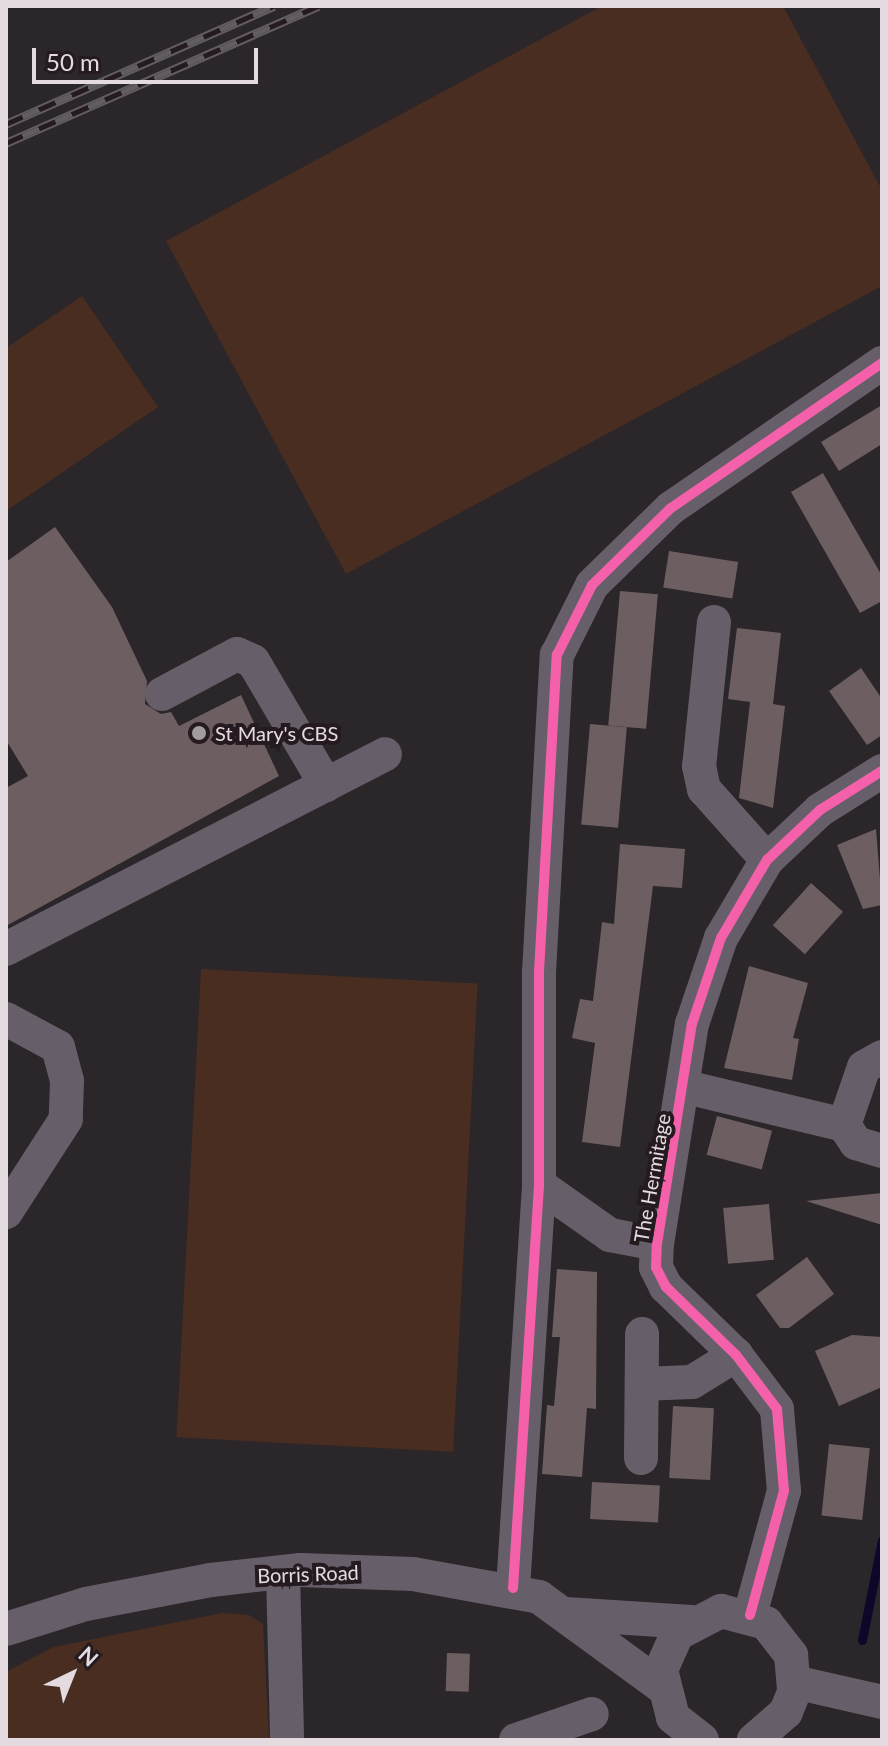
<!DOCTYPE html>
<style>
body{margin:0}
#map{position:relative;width:888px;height:1746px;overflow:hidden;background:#2b2629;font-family:Lato,sans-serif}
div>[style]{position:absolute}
.green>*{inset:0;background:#482d20;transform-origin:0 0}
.stream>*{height:9px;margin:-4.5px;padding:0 4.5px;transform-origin:4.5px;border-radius:4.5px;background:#0f062a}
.building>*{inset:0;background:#6d5f61;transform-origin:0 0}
.minor>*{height:34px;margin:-17px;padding:0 17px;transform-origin:17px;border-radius:17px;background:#665f6a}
.rail>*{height:9px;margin-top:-4.5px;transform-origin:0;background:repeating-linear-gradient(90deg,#251a1f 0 18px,#625d63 0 36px);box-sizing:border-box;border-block:2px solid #625d63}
.cycleway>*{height:10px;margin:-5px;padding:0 5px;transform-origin:5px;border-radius:5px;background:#f560ab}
.dots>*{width:22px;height:22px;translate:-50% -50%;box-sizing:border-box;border:4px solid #251a1f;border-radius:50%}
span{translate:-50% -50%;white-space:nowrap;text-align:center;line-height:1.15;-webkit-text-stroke:8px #251a1f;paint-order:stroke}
.poi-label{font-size:20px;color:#e3dbdf}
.left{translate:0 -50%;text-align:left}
.street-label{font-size:20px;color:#e3dbdf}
.frame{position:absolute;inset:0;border:8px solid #e3dbdf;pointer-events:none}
.north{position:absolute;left:32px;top:1634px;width:80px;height:80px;-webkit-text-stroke:6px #251a1f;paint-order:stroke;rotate:43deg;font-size:22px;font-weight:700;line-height:32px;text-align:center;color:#e3dbdf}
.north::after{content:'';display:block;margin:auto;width:28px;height:36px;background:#e3dbdf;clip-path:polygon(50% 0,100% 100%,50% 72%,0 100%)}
.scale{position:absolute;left:32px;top:48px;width:226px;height:36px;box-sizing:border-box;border:4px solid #e3dbdf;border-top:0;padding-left:10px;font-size:24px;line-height:28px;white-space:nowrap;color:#e3dbdf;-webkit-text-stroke:6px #251a1f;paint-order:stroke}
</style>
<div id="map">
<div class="green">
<div style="clip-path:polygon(602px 6px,783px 6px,882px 190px,882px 286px,346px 574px,166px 241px)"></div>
<div style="clip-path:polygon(82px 296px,158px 407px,6px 511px,6px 348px)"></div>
<div style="left:201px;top:969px;width:277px;height:469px;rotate:3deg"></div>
<div style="clip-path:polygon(222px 1613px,249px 1615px,263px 1624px,269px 1740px,6px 1740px,6px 1673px,11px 1669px,54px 1647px)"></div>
</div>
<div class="stream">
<div style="left:862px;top:1640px;width:102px;rotate:-78.7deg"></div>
</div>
<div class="building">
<div style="clip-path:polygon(882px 405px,882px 444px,839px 471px,821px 442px)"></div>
<div style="clip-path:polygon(823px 473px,882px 576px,882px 601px,860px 613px,791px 492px)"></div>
<div style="clip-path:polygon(55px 527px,112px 607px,147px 681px,145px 704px,161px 714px,171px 712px,179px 726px,241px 695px,279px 776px,6px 926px,6px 788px,28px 776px,6px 740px,6px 562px)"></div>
<div style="left:669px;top:551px;width:70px;height:37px;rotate:9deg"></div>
<div style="left:620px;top:591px;width:38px;height:135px;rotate:5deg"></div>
<div style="clip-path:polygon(737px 628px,781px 633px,773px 704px,785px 706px,773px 808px,739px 798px,750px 702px,728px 699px)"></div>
<div style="clip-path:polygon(861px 668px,882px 699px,882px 735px,867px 745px,829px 691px)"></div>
<div style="left:590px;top:724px;width:37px;height:101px;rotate:5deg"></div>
<div style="clip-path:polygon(876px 829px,882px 905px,863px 909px,837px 845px)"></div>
<div style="clip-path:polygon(620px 844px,685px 849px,682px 888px,653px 886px,620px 1147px,582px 1142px,595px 1043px,572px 1038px,580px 999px,593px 1001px,602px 922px,614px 924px)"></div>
<div style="left:811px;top:883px;width:43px;height:57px;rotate:42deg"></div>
<div style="clip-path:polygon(749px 966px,808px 983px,793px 1038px,799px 1039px,792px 1080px,724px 1068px)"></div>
<div style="left:717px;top:1116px;width:57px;height:40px;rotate:15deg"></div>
<div style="clip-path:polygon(882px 1193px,882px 1225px,806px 1201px)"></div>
<div style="left:769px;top:1204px;width:56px;height:46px;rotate:85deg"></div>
<div style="clip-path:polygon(807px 1257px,834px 1294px,789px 1328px,780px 1328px,756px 1295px)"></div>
<div style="clip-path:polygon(557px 1269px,597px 1272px,596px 1409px,587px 1408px,582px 1477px,542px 1474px,547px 1405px,554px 1406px,557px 1372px,560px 1337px,552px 1337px)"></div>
<div style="clip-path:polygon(852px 1335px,882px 1337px,882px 1387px,839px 1406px,815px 1351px)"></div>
<div style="left:673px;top:1406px;width:41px;height:72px;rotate:3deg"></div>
<div style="left:829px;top:1444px;width:41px;height:72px;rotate:6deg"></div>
<div style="left:592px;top:1482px;width:68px;height:37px;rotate:3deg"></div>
<div style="left:447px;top:1653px;width:23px;height:38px;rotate:2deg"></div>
</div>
<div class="minor">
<div style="left:714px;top:622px;width:145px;rotate:95.9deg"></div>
<div style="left:699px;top:766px;width:24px;rotate:78deg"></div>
<div style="left:704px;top:789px;width:95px;rotate:48.4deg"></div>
<div style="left:162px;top:694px;width:85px;rotate:-28.1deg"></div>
<div style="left:237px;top:654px;width:17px;rotate:24deg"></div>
<div style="left:253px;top:661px;width:144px;rotate:59.5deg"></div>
<div style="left:6px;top:949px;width:426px;rotate:-27.2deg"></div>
<div style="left:6px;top:1019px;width:59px;rotate:28.3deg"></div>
<div style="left:58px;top:1047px;width:35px;rotate:75deg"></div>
<div style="left:67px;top:1081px;width:38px;rotate:92deg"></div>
<div style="left:66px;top:1119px;width:111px;rotate:122.8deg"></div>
<div style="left:686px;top:1087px;width:163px;rotate:13.5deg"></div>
<div style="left:844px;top:1125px;width:22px;rotate:56deg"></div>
<div style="left:856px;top:1143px;width:27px;rotate:17deg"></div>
<div style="left:844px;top:1125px;width:61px;rotate:-71deg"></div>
<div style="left:864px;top:1067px;width:21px;rotate:-29deg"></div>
<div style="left:539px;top:1185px;width:87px;rotate:35.2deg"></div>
<div style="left:610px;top:1235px;width:48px;rotate:10.8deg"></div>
<div style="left:642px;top:1384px;width:50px;rotate:-2.3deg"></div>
<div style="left:692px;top:1382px;width:52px;rotate:-31.5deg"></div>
<div style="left:641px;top:1458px;width:124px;rotate:-89.5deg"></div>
<div style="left:283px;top:1572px;width:168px;rotate:88.6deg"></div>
<div style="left:513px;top:1588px;width:404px;rotate:-86.3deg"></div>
<div style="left:539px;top:1185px;width:213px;rotate:-90deg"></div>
<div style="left:539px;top:972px;width:318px;rotate:-86.8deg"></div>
<div style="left:557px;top:655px;width:78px;rotate:-63.4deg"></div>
<div style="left:592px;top:585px;width:110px;rotate:-44.3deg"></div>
<div style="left:671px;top:508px;width:256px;rotate:-34.5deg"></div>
<div style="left:566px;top:1614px;width:125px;rotate:3.7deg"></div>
<div style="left:750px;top:1615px;width:129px;rotate:-74.7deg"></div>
<div style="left:784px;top:1491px;width:82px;rotate:-94.9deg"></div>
<div style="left:777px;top:1409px;width:68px;rotate:-127.2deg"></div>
<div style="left:736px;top:1355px;width:98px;rotate:-135.8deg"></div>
<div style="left:666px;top:1287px;width:22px;rotate:-117deg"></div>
<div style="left:656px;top:1267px;width:23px;rotate:-88deg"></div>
<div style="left:657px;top:1244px;width:223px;rotate:-81deg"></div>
<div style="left:692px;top:1024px;width:91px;rotate:-71.4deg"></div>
<div style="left:721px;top:938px;width:91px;rotate:-59.5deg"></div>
<div style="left:767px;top:860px;width:73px;rotate:-43.3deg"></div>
<div style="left:820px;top:810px;width:73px;rotate:-32.2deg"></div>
<div style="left:6px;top:1629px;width:84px;rotate:-17.4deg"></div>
<div style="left:86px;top:1604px;width:127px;rotate:-10.9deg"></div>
<div style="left:211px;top:1580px;width:90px;rotate:-6.4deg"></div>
<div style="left:300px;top:1570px;width:113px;rotate:2deg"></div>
<div style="left:413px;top:1574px;width:128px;rotate:10.3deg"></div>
<div style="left:539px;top:1597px;width:151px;rotate:36.1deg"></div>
<div style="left:794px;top:1682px;width:90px;rotate:12.8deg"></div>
<div style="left:516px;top:1740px;width:80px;rotate:-18.9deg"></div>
<div style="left:702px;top:1740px;width:37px;rotate:-142deg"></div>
<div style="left:673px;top:1717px;width:49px;rotate:-104.3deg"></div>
<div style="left:661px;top:1670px;width:39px;rotate:-66deg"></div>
<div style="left:677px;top:1634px;width:50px;rotate:-27.6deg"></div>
<div style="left:721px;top:1611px;width:47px;rotate:14.9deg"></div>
<div style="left:766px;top:1623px;width:41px;rotate:52deg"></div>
<div style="left:791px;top:1655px;width:37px;rotate:85deg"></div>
<div style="left:794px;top:1692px;width:22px;rotate:112deg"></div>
<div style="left:786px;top:1712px;width:43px;rotate:138.8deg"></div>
</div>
<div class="rail">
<div style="left:6px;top:124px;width:293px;rotate:-23.8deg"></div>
<div style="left:6px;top:143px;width:341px;rotate:-23.7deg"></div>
</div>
<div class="cycleway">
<div style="left:513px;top:1588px;width:404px;rotate:-86.3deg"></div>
<div style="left:539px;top:1185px;width:213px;rotate:-90deg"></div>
<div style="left:539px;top:972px;width:318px;rotate:-86.8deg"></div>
<div style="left:557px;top:655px;width:78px;rotate:-63.4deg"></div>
<div style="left:592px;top:585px;width:110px;rotate:-44.3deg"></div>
<div style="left:671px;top:508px;width:256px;rotate:-34.5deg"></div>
<div style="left:750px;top:1615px;width:129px;rotate:-74.7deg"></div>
<div style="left:784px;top:1491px;width:82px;rotate:-94.9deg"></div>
<div style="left:777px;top:1409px;width:68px;rotate:-127.2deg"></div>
<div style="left:736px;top:1355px;width:98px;rotate:-135.8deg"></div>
<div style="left:666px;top:1287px;width:22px;rotate:-117deg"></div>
<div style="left:656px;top:1267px;width:23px;rotate:-88deg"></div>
<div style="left:657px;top:1244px;width:223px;rotate:-81deg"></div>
<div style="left:692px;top:1024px;width:91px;rotate:-71.4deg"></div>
<div style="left:721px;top:938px;width:91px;rotate:-59.5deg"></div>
<div style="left:767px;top:860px;width:73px;rotate:-43.3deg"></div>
<div style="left:820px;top:810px;width:73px;rotate:-32.2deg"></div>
</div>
<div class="dots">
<div style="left:199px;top:733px;background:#a39c9f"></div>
</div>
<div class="poi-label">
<span class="left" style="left:215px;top:733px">St Mary's CBS</span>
</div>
<div class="street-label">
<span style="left:652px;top:1178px;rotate:-80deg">The Hermitage</span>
<span style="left:308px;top:1574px;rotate:-2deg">Borris Road</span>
</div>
<div class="frame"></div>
<div class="north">N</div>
<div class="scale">50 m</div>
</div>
